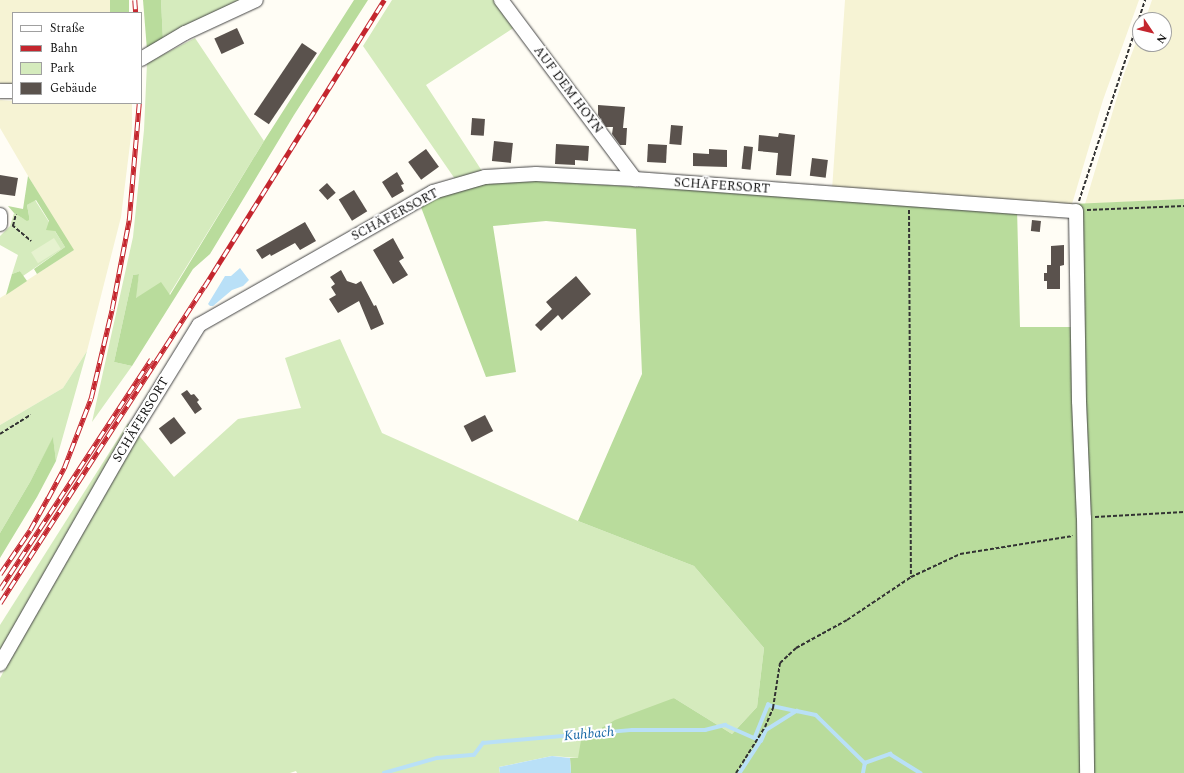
<!DOCTYPE html>
<meta charset="utf-8">
<style>
body{margin:0}
#map{position:relative;width:1184px;height:773px;overflow:hidden;background:#fffdf5;font-family:Spectral,serif}
div>[style]{position:absolute}
.farmland>*{inset:0;background:#f6f3d4}
.green>*{inset:0;background:#d5ebbd}
.forest>*{inset:0;background:#b9dc9c;transform-origin:0 0}
.pitch>*{inset:0;background:#e6f2cf;transform-origin:0 0}
.water>*{inset:0;background:#b9e0f7}
.stream>*{height:3.5px;margin:-1.75px;padding:0 1.75px;transform-origin:1.75px;border-radius:1.75px;background:#b9e0f7}
.building>*{inset:0;background:#5a524d;transform-origin:0 0}
.path>*{height:2px;margin-top:-1px;transform-origin:0;background:repeating-linear-gradient(90deg,#333 0 4px,transparent 0 6px)}
.roads{filter:drop-shadow(0 0 1px #444) drop-shadow(0 0 1px #444)}
.minor>*{height:14px;margin:-7px;padding:0 7px;transform-origin:7px;border-radius:7px;background:#fff}
.rail>*{height:4.5px;margin-top:-2.25px;transform-origin:0;background:repeating-linear-gradient(90deg,#fff 0 9px,#c4262e 0 18px);box-sizing:border-box;border-block:1px solid #c4262e}
span{translate:-50% -50%;white-space:nowrap;text-align:center;line-height:1.15;-webkit-text-stroke:4px #fff;paint-order:stroke}
.street-label{font-size:13px;color:#111}
.water-label{font-size:14px;color:#1768a6;font-style:italic}
.legend{position:absolute;left:12px;top:12px;width:130px;height:92px;box-sizing:border-box;background:#fff;border:1px solid #a0a0a0;margin:0;padding:5px 7px;list-style:none;font-size:12px;color:#111}
.legend li{display:flex;align-items:center;gap:8px;height:20px}
.legend b{width:20px;border:1px solid #a0a0a0}
.north{position:absolute;left:1132px;top:12px;width:40px;height:40px;box-sizing:border-box;background:#fff;border:1px solid #a0a0a0;border-radius:50%;rotate:125deg;font-size:11px;font-weight:700;line-height:16px;text-align:center;color:#111}
.north::after{content:'';display:block;margin:auto;width:14px;height:18px;background:#c4262e;clip-path:polygon(50% 0,100% 100%,50% 72%,0 100%)}
</style>
<div id="map">
<div class="farmland">
<div style="clip-path:polygon(0 0,110px 0,111px 13px,13px 13px,13px 84px,0 83px)"></div>
<div style="clip-path:polygon(845px 0,1139px 0,1103px 100px,1072px 204px,832px 190px)"></div>
<div style="clip-path:polygon(1152px 0,1184px 0,1184px 199px,1085px 204px,1124px 74px,1140px 32px,1140px 44px,1164px 44px,1164px 20px,1145px 20px)"></div>
<div style="clip-path:polygon(0 100px,13px 101px,13px 103px,132px 103px,132px 128px,121px 217px,87px 351px,63px 388px,0 425px,0 298px,72px 251px,0 128px)"></div>
</div>
<div class="green">
<div style="clip-path:polygon(161px 0,247px 0,163px 41px)"></div>
<div style="clip-path:polygon(392px 0,496px 0,515px 27px,426px 85px,482px 171px,455px 179px,363px 46px)"></div>
<div style="clip-path:polygon(195px 38px,264px 141px,169px 295px,135px 298px,139px 274px,133px 275px,114px 362px,132px 366px,92px 422px,133px 237px,144px 130px,147px 63px)"></div>
<div style="clip-path:polygon(35px 200px,65px 247px,23px 276px,20px 271px,12px 274px,18px 255px,0 245px,0 236px,10px 226px,14px 213px,24px 219px,29px 216px,27px 205px)"></div>
<div style="clip-path:polygon(340px 339px,382px 433px,578px 521px,694px 566px,764px 648px,757px 707px,732px 734px,674px 698px,578px 758px,552px 756px,499px 767px,500px 773px,297px 773px,296px 771px,290px 773px,0 773px,0 678px,136px 432px,174px 477px,238px 419px,301px 408px,285px 358px)"></div>
<div style="clip-path:polygon(87px 351px,56px 461px,53px 438px,30px 482px,0 533px,0 425px,63px 388px)"></div>
<div style="clip-path:polygon(128px 423px,132px 428px,0 655px,0 625px)"></div>
</div>
<div class="forest">
<div style="left:110px;top:0;width:19px;height:13px"></div>
<div style="clip-path:polygon(143px 0,161px 0,163px 41px,147px 50px)"></div>
<div style="clip-path:polygon(354px 0,368px 0,294px 115px,210px 254px,193px 269px,132px 366px,114px 362px,133px 275px,139px 274px,136px 298px,161px 282px,170px 295px,264px 141px)"></div>
<div style="clip-path:polygon(28px 176px,74px 250px,37px 274px,34px 269px,65px 247px,55px 231px,46px 230px,49px 221px,36px 200px,27px 205px,29px 216px,29px 220px,27px 221px,14px 213px,8px 206px,23px 209px)"></div>
<div style="clip-path:polygon(535px 181px,1017px 208px,1020px 327px,1072px 327px,1072px 204px,1184px 199px,1184px 773px,571px 773px,570px 758px,578px 758px,581px 740px,615px 720px,674px 698px,732px 734px,757px 707px,764px 648px,694px 566px,578px 521px,642px 374px,636px 229px,546px 221px,493px 226px,516px 372px,486px 377px,419px 202px,489px 183px)"></div>
<div style="clip-path:polygon(20px 271px,27px 281px,6px 295px,12px 274px)"></div>
<div style="clip-path:polygon(53px 437px,56px 461px,37px 497px,0 558px,0 533px,30px 482px)"></div>
</div>
<div class="pitch">
<div style="left:54px;top:238px;width:13px;height:27px;rotate:58deg"></div>
</div>
<div class="water">
<div style="clip-path:polygon(240px 268px,249px 280px,243px 286px,232px 290px,213px 306px,210px 306px,208px 304px,225px 276px,231px 276px)"></div>
<div style="clip-path:polygon(552px 756px,570px 758px,571px 773px,500px 773px,499px 767px)"></div>
</div>
<div class="stream">
<div style="left:755px;top:737px;width:35px;rotate:-68deg"></div>
<div style="left:768px;top:705px;width:30px;rotate:12deg"></div>
<div style="left:761px;top:741px;width:12px;rotate:-66deg"></div>
<div style="left:766px;top:730px;width:36px;rotate:-32deg"></div>
<div style="left:797px;top:711px;width:19px;rotate:12deg"></div>
<div style="left:816px;top:715px;width:69px;rotate:44.4deg"></div>
<div style="left:384px;top:773px;width:55px;rotate:-15.8deg"></div>
<div style="left:437px;top:758px;width:37px;rotate:-5deg"></div>
<div style="left:474px;top:755px;width:15px;rotate:-53deg"></div>
<div style="left:483px;top:743px;width:150px;rotate:-5deg"></div>
<div style="left:632px;top:730px;width:73px"></div>
<div style="left:705px;top:730px;width:21px;rotate:-14deg"></div>
<div style="left:725px;top:725px;width:39px;rotate:24deg"></div>
<div style="left:761px;top:741px;width:38px;rotate:123deg"></div>
<div style="left:863px;top:773px;width:10px;rotate:-79deg"></div>
<div style="left:865px;top:763px;width:27px;rotate:-20deg"></div>
<div style="left:890px;top:754px;width:36px;rotate:32deg"></div>
</div>
<div class="building">
<div style="left:237px;top:28px;width:17px;height:25px;rotate:65deg"></div>
<div style="left:302px;top:43px;width:18px;height:86px;rotate:34deg"></div>
<div style="clip-path:polygon(598px 105px,625px 107px,623px 128px,627px 128px,626px 145px,620px 145px,612px 134px,613px 127px,606px 127px,598px 115px)"></div>
<div style="left:472px;top:118px;width:13px;height:17px;rotate:4deg"></div>
<div style="left:671px;top:125px;width:12px;height:19px;rotate:5deg"></div>
<div style="clip-path:polygon(779px 133px,795px 135px,791px 176px,776px 175px,778px 153px,758px 151px,759px 135px,778px 137px)"></div>
<div style="left:494px;top:141px;width:19px;height:20px;rotate:6deg"></div>
<div style="clip-path:polygon(556px 144px,589px 146px,588px 161px,575px 160px,575px 165px,555px 164px)"></div>
<div style="left:648px;top:144px;width:19px;height:18px;rotate:3deg"></div>
<div style="left:744px;top:146px;width:9px;height:23px;rotate:6deg"></div>
<div style="left:426px;top:149px;width:22px;height:22px;rotate:54deg"></div>
<div style="clip-path:polygon(709px 149px,727px 150px,727px 167px,693px 166px,693px 153px,709px 154px)"></div>
<div style="left:812px;top:158px;width:16px;height:18px;rotate:7deg"></div>
<div style="clip-path:polygon(397px 172px,404px 184px,401px 185px,404px 191px,392px 198px,382px 182px)"></div>
<div style="clip-path:polygon(0 175px,18px 178px,15px 196px,0 194px)"></div>
<div style="left:327px;top:183px;width:13px;height:11px;rotate:48deg"></div>
<div style="left:354px;top:190px;width:25px;height:18px;rotate:58deg"></div>
<div style="left:1032px;top:220px;width:9px;height:11px;rotate:6deg"></div>
<div style="clip-path:polygon(305px 222px,316px 241px,300px 250px,295px 243px,271px 256px,270px 254px,262px 259px,256px 250px)"></div>
<div style="clip-path:polygon(393px 238px,404px 258px,399px 261px,408px 275px,393px 284px,373px 250px)"></div>
<div style="clip-path:polygon(1064px 245px,1064px 265px,1060px 266px,1060px 289px,1047px 289px,1047px 281px,1044px 281px,1044px 273px,1047px 273px,1047px 265px,1051px 265px,1051px 246px)"></div>
<div style="clip-path:polygon(341px 270px,347px 281px,356px 284px,361px 281px,374px 306px,376px 305px,384px 324px,371px 330px,359px 301px,338px 313px,329px 299px,336px 295px,331px 287px,335px 284px,330px 277px)"></div>
<div style="clip-path:polygon(576px 276px,591px 294px,562px 320px,558px 315px,541px 331px,535px 325px,552px 309px,546px 302px)"></div>
<div style="clip-path:polygon(187px 390px,191px 395px,194px 394px,199px 400px,197px 402px,202px 409px,195px 414px,181px 394px)"></div>
<div style="left:485px;top:415px;width:18px;height:24px;rotate:63deg"></div>
<div style="left:174px;top:417px;width:20px;height:19px;rotate:53deg"></div>
</div>
<div class="path">
<div style="left:1079px;top:201px;width:212px;rotate:-71.8deg"></div>
<div style="left:909px;top:210px;width:367px;rotate:89.7deg"></div>
<div style="left:1087px;top:210px;width:97px;rotate:-2.4deg"></div>
<div style="left:12px;top:225px;width:25px;rotate:40deg"></div>
<div style="left:13px;top:226px;width:12px;rotate:-76deg"></div>
<div style="left:0;top:434px;width:36px;rotate:-32deg"></div>
<div style="left:1095px;top:517px;width:89px;rotate:-3.2deg"></div>
<div style="left:736px;top:773px;width:54px;rotate:-57.8deg"></div>
<div style="left:765px;top:727px;width:21px;rotate:-67deg"></div>
<div style="left:773px;top:708px;width:46px;rotate:-81.2deg"></div>
<div style="left:780px;top:663px;width:22px;rotate:-43deg"></div>
<div style="left:796px;top:648px;width:58px;rotate:-28.8deg"></div>
<div style="left:847px;top:620px;width:77px;rotate:-33.9deg"></div>
<div style="left:911px;top:577px;width:54px;rotate:-25.1deg"></div>
<div style="left:960px;top:554px;width:114px;rotate:-9.1deg"></div>
</div>
<div class="roads">
<div class="minor">
<div style="left:501px;top:0;width:224px;rotate:53.2deg"></div>
<div style="left:141px;top:59px;width:51px;rotate:-30.6deg"></div>
<div style="left:185px;top:33px;width:78px;rotate:-24.9deg"></div>
<div style="left:0;top:91px;width:13px"></div>
<div style="left:0;top:215px;width:9px;rotate:90deg"></div>
<div style="left:0;top:664px;width:273px;rotate:-60.2deg"></div>
<div style="left:136px;top:427px;width:120px;rotate:-58.3deg"></div>
<div style="left:199px;top:325px;width:269px;rotate:-29.6deg"></div>
<div style="left:433px;top:192px;width:54px;rotate:-16.1deg"></div>
<div style="left:485px;top:177px;width:51px;rotate:-3.4deg"></div>
<div style="left:536px;top:174px;width:99px;rotate:2.9deg"></div>
<div style="left:635px;top:179px;width:442px;rotate:4.2deg"></div>
<div style="left:1076px;top:211px;width:190px;rotate:89.1deg"></div>
<div style="left:1079px;top:401px;width:117px;rotate:87.6deg"></div>
<div style="left:1084px;top:518px;width:255px;rotate:89.3deg"></div>
</div>
</div>
<div class="rail">
<div style="left:135px;top:0;width:13px;rotate:86deg"></div>
<div style="left:0;top:574px;width:53px;rotate:-55.7deg"></div>
<div style="left:30px;top:530px;width:37px;rotate:-61deg"></div>
<div style="left:48px;top:498px;width:34px;rotate:-62deg"></div>
<div style="left:64px;top:468px;width:75px;rotate:-68.9deg"></div>
<div style="left:91px;top:398px;width:91px;rotate:-76.7deg"></div>
<div style="left:112px;top:309px;width:91px;rotate:-79.2deg"></div>
<div style="left:129px;top:220px;width:117px;rotate:-85.1deg"></div>
<div style="left:0;top:589px;width:275px;rotate:-56.7deg"></div>
<div style="left:0;top:603px;width:376px;rotate:-57.2deg"></div>
<div style="left:204px;top:287px;width:339px;rotate:-57.9deg"></div>
</div>
<div class="street-label">
<span style="left:568px;top:90px;rotate:53deg">AUF DEM HOYN</span>
<span style="left:722px;top:186px;rotate:4deg">SCHÄFERSORT</span>
<span style="left:395px;top:215px;rotate:-28deg">SCHÄFERSORT</span>
<span style="left:141px;top:420px;rotate:-59deg">SCHÄFERSORT</span>
</div>
<div class="water-label">
<span style="left:589px;top:734px;rotate:-5deg">Kuhbach</span>
</div>
<ul class="legend">
<li><b style="height:5px;background:#fff"></b>Straße</li>
<li><b style="height:5px;background:#c4262e"></b>Bahn</li>
<li><b style="height:11px;background:#d5ebbd"></b>Park</li>
<li><b style="height:11px;background:#5a524d"></b>Gebäude</li>
</ul>
<div class="north">N</div>
</div>
